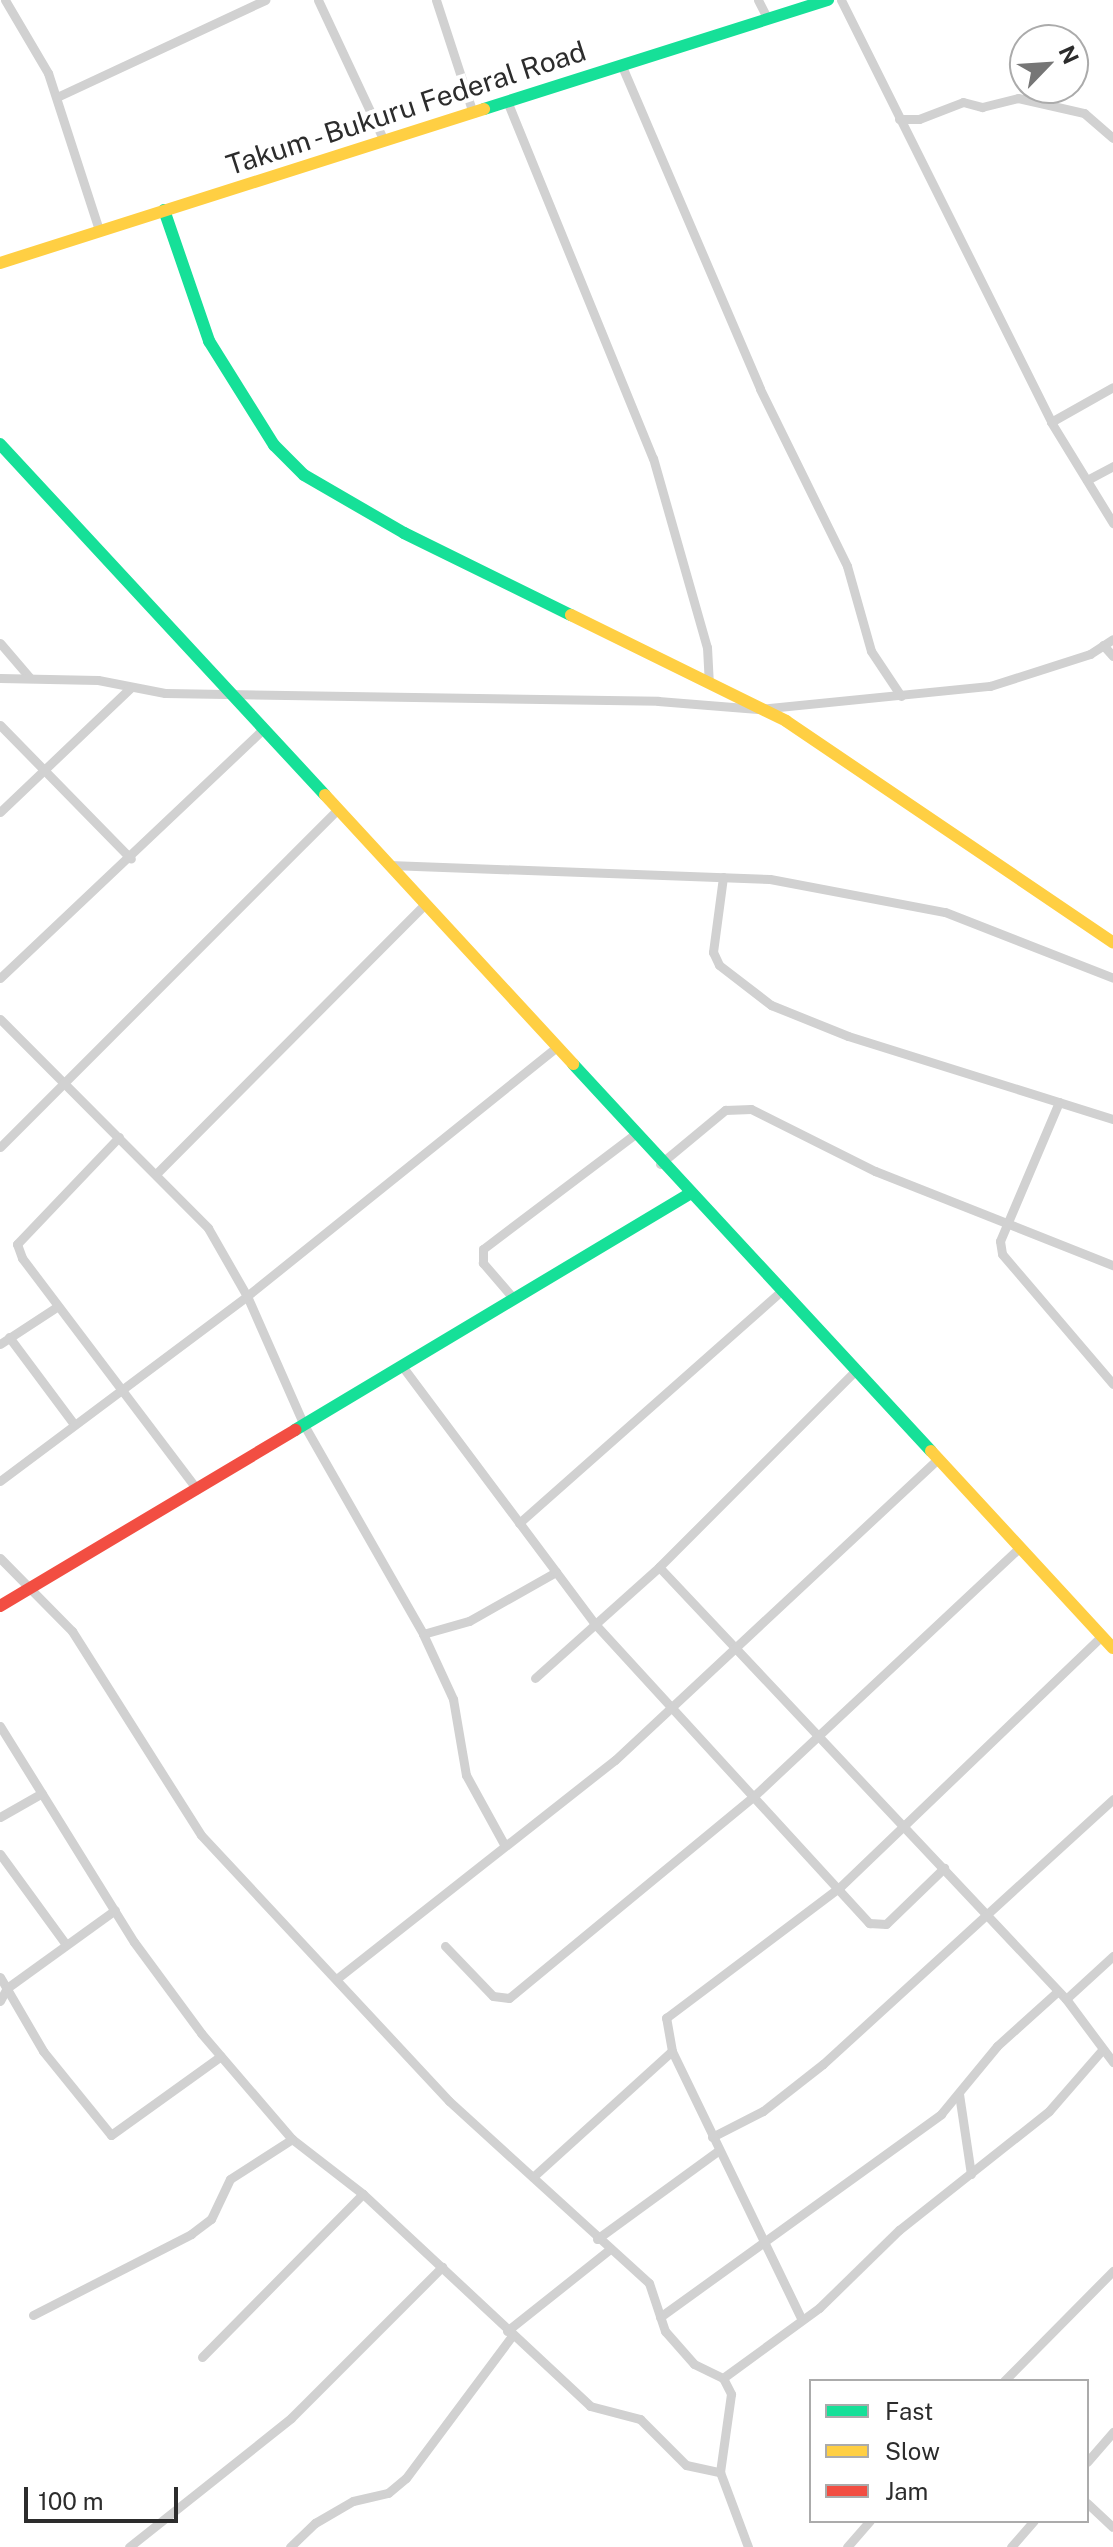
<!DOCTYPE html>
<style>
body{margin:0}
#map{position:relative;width:1113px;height:2547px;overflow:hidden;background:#fff;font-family:"Public Sans",sans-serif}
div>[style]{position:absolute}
.street>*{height:9px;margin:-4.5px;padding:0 4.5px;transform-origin:4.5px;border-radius:4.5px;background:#d1d1d1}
.fast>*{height:12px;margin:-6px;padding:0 6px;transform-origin:6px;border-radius:6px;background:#16e098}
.slow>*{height:12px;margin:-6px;padding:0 6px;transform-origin:6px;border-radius:6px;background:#ffcf43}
.jam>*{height:12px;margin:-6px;padding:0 6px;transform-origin:6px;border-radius:6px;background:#f24e42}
span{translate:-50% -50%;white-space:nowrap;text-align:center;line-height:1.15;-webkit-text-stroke:8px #fff;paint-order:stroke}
.street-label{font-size:28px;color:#2c2c2c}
.legend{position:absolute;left:809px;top:2379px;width:280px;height:144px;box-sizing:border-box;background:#fff;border:2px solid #ababab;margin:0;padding:10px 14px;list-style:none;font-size:24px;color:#2c2c2c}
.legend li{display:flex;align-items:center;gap:16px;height:40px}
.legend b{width:40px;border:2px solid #ababab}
.north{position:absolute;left:1009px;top:24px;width:80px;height:80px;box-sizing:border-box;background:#fff;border:2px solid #ababab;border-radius:50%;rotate:65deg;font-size:22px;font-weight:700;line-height:32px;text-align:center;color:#2c2c2c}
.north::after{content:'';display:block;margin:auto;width:28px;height:36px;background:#767676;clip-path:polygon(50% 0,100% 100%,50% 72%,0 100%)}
.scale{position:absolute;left:24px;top:2487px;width:154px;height:36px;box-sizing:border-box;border:4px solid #2c2c2c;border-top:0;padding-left:10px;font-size:24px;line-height:28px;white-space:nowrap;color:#2c2c2c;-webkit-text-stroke:6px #fff;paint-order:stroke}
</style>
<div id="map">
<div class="street">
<div style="left:5px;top:0;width:85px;rotate:59.5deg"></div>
<div style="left:48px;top:73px;width:165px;rotate:72deg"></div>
<div style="left:318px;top:0;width:156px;rotate:64.9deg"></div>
<div style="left:436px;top:0;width:119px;rotate:71.9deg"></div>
<div style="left:758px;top:0;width:20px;rotate:63deg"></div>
<div style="left:841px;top:0;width:471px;rotate:63.5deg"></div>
<div style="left:1051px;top:422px;width:119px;rotate:58.5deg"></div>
<div style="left:621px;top:64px;width:353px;rotate:66.8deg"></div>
<div style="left:760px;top:389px;width:197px;rotate:63.8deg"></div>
<div style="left:847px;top:566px;width:88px;rotate:74.2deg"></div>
<div style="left:871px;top:651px;width:54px;rotate:56.3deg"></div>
<div style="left:57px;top:97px;width:230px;rotate:-25deg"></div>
<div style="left:507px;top:101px;width:386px;rotate:67.8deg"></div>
<div style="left:653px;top:458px;width:197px;rotate:74.1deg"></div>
<div style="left:707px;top:647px;width:34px;rotate:87deg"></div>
<div style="left:899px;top:119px;width:20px"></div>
<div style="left:919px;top:119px;width:47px;rotate:-21.1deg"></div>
<div style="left:963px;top:102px;width:20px;rotate:15deg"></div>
<div style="left:982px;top:107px;width:37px;rotate:-14deg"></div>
<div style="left:1018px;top:98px;width:68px;rotate:12.8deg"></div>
<div style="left:1084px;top:113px;width:38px;rotate:41deg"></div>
<div style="left:1051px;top:422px;width:71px;rotate:-29.4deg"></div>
<div style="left:1087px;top:480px;width:30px;rotate:-28deg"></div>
<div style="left:0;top:643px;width:46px;rotate:49.4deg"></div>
<div style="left:1103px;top:645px;width:15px;rotate:48deg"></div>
<div style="left:0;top:678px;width:98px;rotate:1.2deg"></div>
<div style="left:98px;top:680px;width:68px;rotate:11deg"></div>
<div style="left:165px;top:693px;width:493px;rotate:0.9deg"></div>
<div style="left:658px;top:701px;width:100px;rotate:4.6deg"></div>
<div style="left:758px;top:709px;width:233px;rotate:-5.7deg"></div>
<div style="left:990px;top:686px;width:105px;rotate:-17.7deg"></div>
<div style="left:1090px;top:654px;width:27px;rotate:-33deg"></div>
<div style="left:0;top:725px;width:187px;rotate:45.6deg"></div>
<div style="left:0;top:812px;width:180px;rotate:-43.6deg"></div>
<div style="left:389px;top:865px;width:381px;rotate:2.1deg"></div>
<div style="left:770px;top:879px;width:178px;rotate:10.7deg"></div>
<div style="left:945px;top:912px;width:180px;rotate:21.4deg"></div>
<div style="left:723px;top:877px;width:76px;rotate:97.6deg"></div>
<div style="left:713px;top:952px;width:14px;rotate:65deg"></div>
<div style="left:719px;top:965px;width:66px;rotate:37.6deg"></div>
<div style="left:771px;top:1005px;width:83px;rotate:21.9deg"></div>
<div style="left:848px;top:1036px;width:278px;rotate:17.4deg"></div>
<div style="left:0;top:978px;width:359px;rotate:-43.4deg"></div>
<div style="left:0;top:1019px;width:295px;rotate:45.1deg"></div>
<div style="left:208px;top:1228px;width:78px;rotate:60.2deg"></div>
<div style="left:247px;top:1296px;width:141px;rotate:66.2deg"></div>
<div style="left:304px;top:1425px;width:241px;rotate:60.3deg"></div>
<div style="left:423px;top:1634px;width:48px;rotate:-15.8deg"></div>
<div style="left:469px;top:1621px;width:100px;rotate:-29.4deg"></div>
<div style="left:1059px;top:1102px;width:151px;rotate:113deg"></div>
<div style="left:1000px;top:1241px;width:13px;rotate:81deg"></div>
<div style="left:1002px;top:1254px;width:171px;rotate:49.5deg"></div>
<div style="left:119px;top:1137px;width:148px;rotate:133.6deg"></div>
<div style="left:17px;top:1244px;width:15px;rotate:70deg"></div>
<div style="left:22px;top:1258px;width:290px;rotate:52.9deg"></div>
<div style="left:0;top:1147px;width:475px;rotate:-45deg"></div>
<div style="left:660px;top:1164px;width:85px;rotate:-39.7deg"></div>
<div style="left:725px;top:1110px;width:26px;rotate:-2deg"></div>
<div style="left:751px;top:1109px;width:139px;rotate:26.6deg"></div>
<div style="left:875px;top:1171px;width:256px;rotate:21.6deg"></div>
<div style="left:156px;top:1174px;width:378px;rotate:-45.1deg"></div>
<div style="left:514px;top:1299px;width:48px;rotate:-130.7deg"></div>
<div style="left:483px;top:1263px;width:14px;rotate:-90deg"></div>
<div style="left:483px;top:1249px;width:191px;rotate:-37.1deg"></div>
<div style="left:9px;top:1337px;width:107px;rotate:53.3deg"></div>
<div style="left:0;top:1344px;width:69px;rotate:-33.2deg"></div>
<div style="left:402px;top:1366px;width:322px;rotate:53.2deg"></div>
<div style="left:595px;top:1624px;width:406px;rotate:47.5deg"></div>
<div style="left:869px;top:1923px;width:17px;rotate:3deg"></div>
<div style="left:886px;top:1924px;width:81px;rotate:-44deg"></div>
<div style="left:0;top:1481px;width:309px;rotate:-36.8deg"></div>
<div style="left:247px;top:1296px;width:395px;rotate:-38.8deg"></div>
<div style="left:519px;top:1523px;width:349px;rotate:-41.5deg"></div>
<div style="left:0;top:1558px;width:103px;rotate:45.4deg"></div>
<div style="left:72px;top:1631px;width:241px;rotate:57.7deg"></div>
<div style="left:201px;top:1835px;width:364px;rotate:47deg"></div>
<div style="left:449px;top:2101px;width:270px;rotate:42.3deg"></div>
<div style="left:649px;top:2283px;width:51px;rotate:71.6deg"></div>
<div style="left:665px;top:2331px;width:44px;rotate:48.7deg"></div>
<div style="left:694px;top:2364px;width:32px;rotate:26deg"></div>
<div style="left:723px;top:2378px;width:18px;rotate:63deg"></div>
<div style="left:731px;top:2394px;width:79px;rotate:98deg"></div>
<div style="left:659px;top:1567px;width:594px;rotate:46.71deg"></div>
<div style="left:1066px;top:1999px;width:79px;rotate:53.3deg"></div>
<div style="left:423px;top:1634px;width:72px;rotate:65.2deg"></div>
<div style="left:453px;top:1699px;width:77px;rotate:80.3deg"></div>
<div style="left:466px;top:1775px;width:79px;rotate:61.2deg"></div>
<div style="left:535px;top:1678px;width:166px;rotate:-41.8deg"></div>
<div style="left:659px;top:1567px;width:276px;rotate:-45deg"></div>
<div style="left:0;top:1726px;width:254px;rotate:58.2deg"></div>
<div style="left:134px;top:1942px;width:113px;rotate:53.6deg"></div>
<div style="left:201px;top:2033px;width:140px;rotate:49.4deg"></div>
<div style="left:292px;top:2139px;width:90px;rotate:37.8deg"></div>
<div style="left:363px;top:2194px;width:311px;rotate:43deg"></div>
<div style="left:590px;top:2406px;width:52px;rotate:14.6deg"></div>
<div style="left:640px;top:2419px;width:65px;rotate:45deg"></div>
<div style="left:686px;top:2465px;width:35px;rotate:12deg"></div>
<div style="left:720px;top:2472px;width:80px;rotate:69.5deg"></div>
<div style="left:0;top:1817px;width:48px;rotate:-29.7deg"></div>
<div style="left:0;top:1854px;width:110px;rotate:53.9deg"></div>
<div style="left:445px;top:1946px;width:69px;rotate:46.2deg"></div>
<div style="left:493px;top:1996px;width:16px;rotate:7deg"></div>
<div style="left:509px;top:1998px;width:318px;rotate:-39.5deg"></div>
<div style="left:754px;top:1796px;width:363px;rotate:-43.1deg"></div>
<div style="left:0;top:1977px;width:86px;rotate:59.8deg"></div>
<div style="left:43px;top:2051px;width:108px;rotate:51deg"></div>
<div style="left:111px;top:2135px;width:135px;rotate:-35.7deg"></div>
<div style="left:339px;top:1977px;width:351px;rotate:-38.2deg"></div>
<div style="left:615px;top:1760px;width:439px;rotate:-43deg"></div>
<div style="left:1066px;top:1999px;width:64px;rotate:-42.5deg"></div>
<div style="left:0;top:2001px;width:15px;rotate:-62deg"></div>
<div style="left:7px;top:1988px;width:133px;rotate:-35.8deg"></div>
<div style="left:959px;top:2094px;width:81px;rotate:81.5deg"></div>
<div style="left:712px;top:2137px;width:57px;rotate:-27deg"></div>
<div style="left:763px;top:2111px;width:76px;rotate:-38.1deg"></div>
<div style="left:823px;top:2064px;width:393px;rotate:-42.4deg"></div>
<div style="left:534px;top:2176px;width:186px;rotate:-42.2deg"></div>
<div style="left:597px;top:2239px;width:151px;rotate:-36.1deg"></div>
<div style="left:33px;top:2315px;width:178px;rotate:-27.1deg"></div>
<div style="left:191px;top:2234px;width:25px;rotate:-37deg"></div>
<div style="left:211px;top:2219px;width:44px;rotate:-64.6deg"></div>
<div style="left:230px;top:2179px;width:74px;rotate:-32.8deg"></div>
<div style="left:660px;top:2317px;width:347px;rotate:-35.8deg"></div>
<div style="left:941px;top:2114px;width:88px;rotate:-50.5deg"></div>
<div style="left:997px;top:2046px;width:82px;rotate:-42deg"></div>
<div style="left:801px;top:2318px;width:297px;rotate:-115.8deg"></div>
<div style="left:672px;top:2051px;width:34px;rotate:-100deg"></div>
<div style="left:666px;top:2018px;width:218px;rotate:-37deg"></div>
<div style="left:840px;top:1887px;width:363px;rotate:-43.8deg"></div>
<div style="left:507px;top:2331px;width:130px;rotate:-38.5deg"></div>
<div style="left:202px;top:2357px;width:229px;rotate:-45.4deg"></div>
<div style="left:723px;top:2378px;width:119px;rotate:-36.1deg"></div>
<div style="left:819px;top:2308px;width:112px;rotate:-44.3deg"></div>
<div style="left:899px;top:2230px;width:191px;rotate:-38.4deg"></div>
<div style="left:1049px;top:2111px;width:81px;rotate:-49deg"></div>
<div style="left:1004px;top:2381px;width:155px;rotate:-45.3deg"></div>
<div style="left:1087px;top:2462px;width:40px;rotate:-49deg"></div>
<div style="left:1087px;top:2503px;width:35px;rotate:43deg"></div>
<div style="left:129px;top:2547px;width:207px;rotate:-38.5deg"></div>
<div style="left:291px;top:2418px;width:214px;rotate:-45deg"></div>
<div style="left:290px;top:2547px;width:35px;rotate:-44deg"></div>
<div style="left:315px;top:2523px;width:44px;rotate:-30.1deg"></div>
<div style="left:353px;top:2501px;width:36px;rotate:-13deg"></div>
<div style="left:388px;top:2493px;width:23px;rotate:-40deg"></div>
<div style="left:406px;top:2478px;width:177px;rotate:-53.3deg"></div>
<div style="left:847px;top:2547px;width:35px;rotate:-49deg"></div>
<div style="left:1011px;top:2547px;width:35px;rotate:-49deg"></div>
</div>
<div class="fast">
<div style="left:484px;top:109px;width:361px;rotate:-17.6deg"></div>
<div style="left:164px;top:210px;width:139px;rotate:71deg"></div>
<div style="left:209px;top:341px;width:123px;rotate:58deg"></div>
<div style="left:274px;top:445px;width:42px;rotate:45deg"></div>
<div style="left:304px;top:475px;width:116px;rotate:30.1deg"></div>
<div style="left:404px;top:533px;width:186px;rotate:26.2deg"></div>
<div style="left:0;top:444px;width:478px;rotate:47.2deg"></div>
<div style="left:573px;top:1064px;width:527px;rotate:47.23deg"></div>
<div style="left:295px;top:1430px;width:460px;rotate:-30.9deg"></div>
</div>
<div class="slow">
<div style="left:0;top:263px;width:508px;rotate:-17.65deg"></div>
<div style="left:571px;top:615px;width:240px;rotate:26.2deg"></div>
<div style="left:786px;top:721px;width:395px;rotate:34.1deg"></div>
<div style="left:325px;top:795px;width:366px;rotate:47.3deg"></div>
<div style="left:931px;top:1451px;width:268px;rotate:47.3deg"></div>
</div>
<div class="jam">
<div style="left:0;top:1606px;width:344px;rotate:-30.8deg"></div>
</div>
<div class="street-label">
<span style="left:406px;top:108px;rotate:-18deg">Takum - Bukuru Federal Road</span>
</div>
<ul class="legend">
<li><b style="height:10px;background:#16e098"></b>Fast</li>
<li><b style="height:10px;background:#ffcf43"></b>Slow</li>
<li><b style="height:10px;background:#f24e42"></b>Jam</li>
</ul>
<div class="north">N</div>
<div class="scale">100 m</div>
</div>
